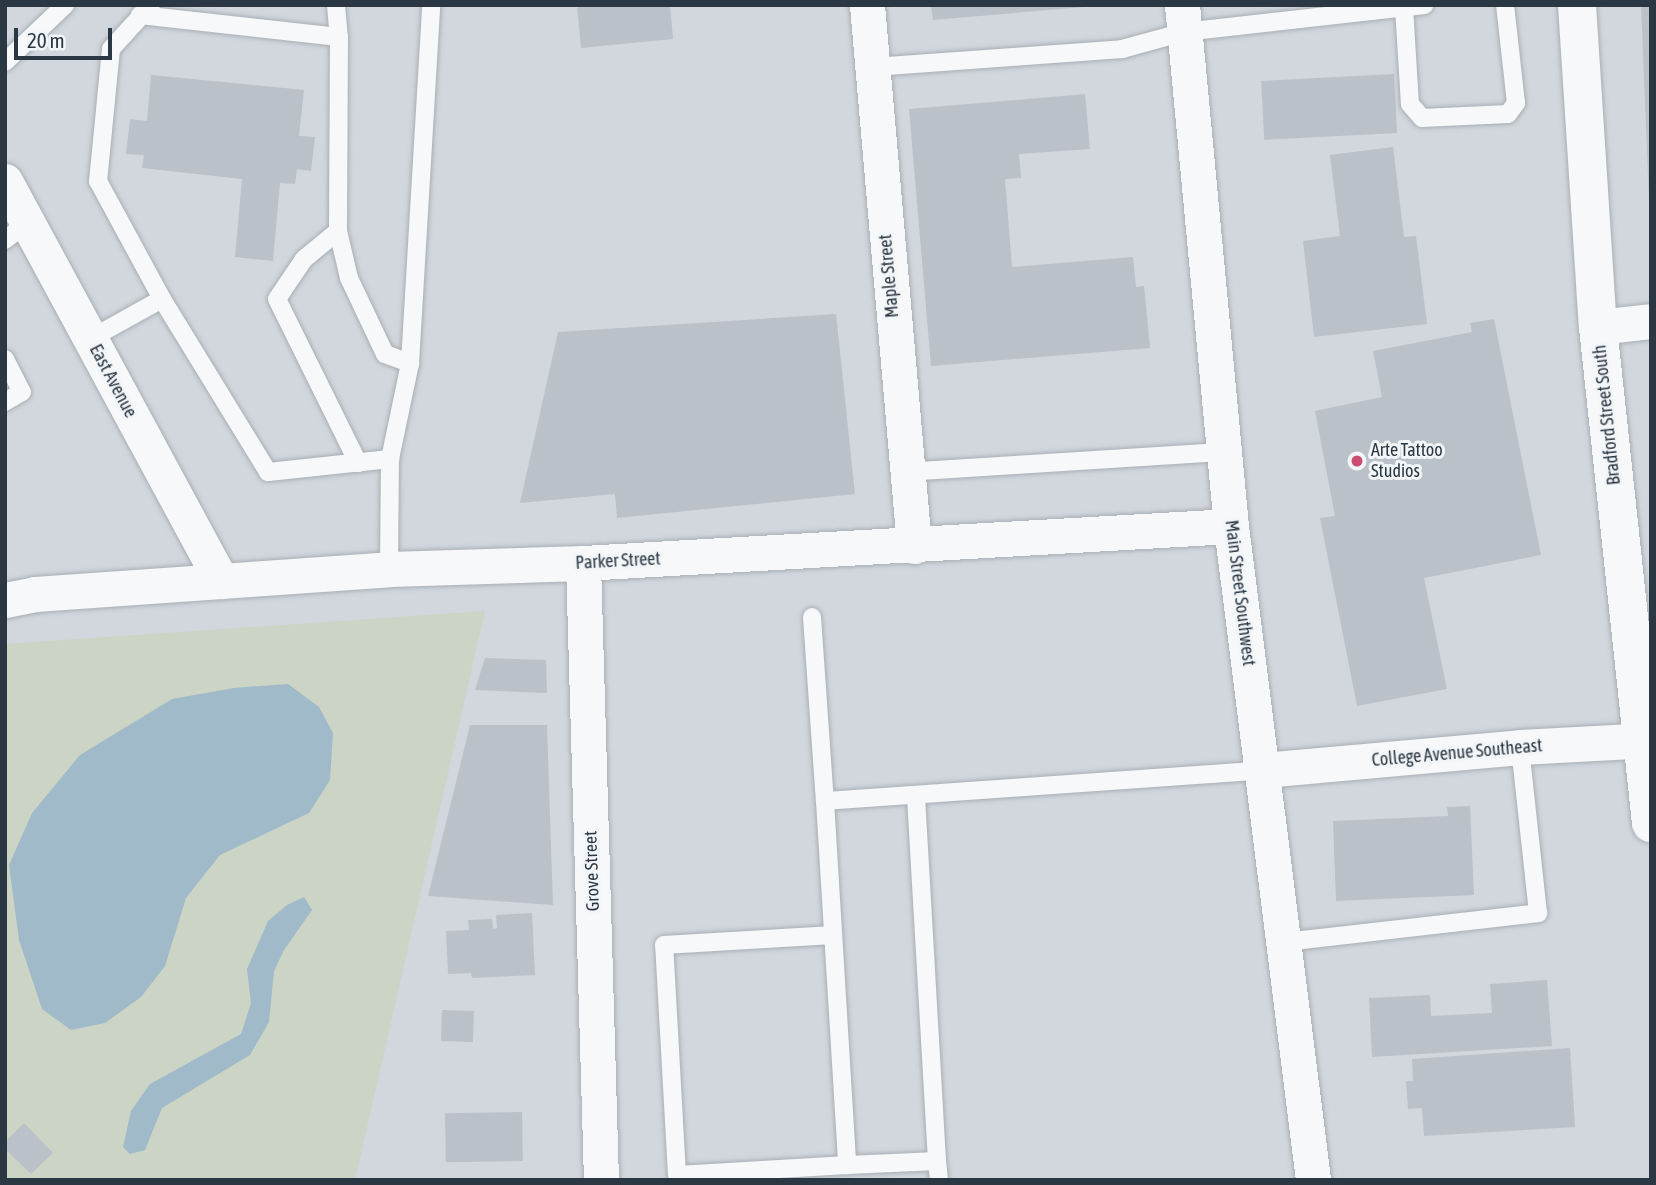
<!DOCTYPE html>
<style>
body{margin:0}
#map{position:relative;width:1656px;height:1185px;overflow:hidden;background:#e3e7eb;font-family:"Asap Condensed",sans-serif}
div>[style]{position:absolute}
.built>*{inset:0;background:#d1d7dd;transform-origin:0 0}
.green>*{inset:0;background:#cbd4c5}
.water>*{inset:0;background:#a0bac9}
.building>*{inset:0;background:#bbc1c8;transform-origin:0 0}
.roads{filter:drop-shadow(0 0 2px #a8afb5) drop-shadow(0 0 2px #a8afb5)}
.service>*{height:18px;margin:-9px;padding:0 9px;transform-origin:9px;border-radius:9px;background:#f6f8f9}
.minor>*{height:35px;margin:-17.5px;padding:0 17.5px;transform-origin:17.5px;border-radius:17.5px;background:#f6f8f9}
.tertiary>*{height:38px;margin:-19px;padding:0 19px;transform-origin:19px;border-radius:19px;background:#f6f8f9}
.dots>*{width:19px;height:19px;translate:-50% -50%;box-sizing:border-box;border:4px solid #f3f6f8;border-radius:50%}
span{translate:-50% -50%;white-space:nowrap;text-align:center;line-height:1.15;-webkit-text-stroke:6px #f3f6f8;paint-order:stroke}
.street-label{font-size:18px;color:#2b3743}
.poi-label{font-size:18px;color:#2b3743}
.left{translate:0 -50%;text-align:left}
.frame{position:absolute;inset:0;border:7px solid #2b3743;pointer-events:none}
.scale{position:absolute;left:14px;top:28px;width:98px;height:32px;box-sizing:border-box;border:4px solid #2b3743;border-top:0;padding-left:9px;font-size:21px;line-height:24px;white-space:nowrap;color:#2b3743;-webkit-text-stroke:5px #f3f6f8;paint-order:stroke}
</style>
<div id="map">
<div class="built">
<div style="left:5px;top:5px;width:1646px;height:1175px"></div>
</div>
<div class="green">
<div style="clip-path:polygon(485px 611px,355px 1180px,5px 1180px,5px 644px)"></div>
</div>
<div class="water">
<div style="clip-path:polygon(288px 684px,319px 707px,333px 733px,330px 780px,309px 813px,220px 855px,186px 898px,165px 966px,141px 997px,105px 1023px,71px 1030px,42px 1009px,19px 940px,9px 865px,32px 813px,80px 755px,172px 699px,234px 688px)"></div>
<div style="clip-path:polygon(304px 897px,312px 910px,284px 950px,274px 971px,269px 1022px,250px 1055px,162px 1108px,145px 1150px,130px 1154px,123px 1147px,131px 1111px,150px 1084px,241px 1034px,251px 1003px,247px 969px,268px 921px,287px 905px)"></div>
</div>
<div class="building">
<div style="clip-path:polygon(577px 5px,670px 5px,673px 39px,581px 48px)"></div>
<div style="clip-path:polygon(931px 5px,1084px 5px,1084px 7px,933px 20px)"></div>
<div style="clip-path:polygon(1641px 5px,1651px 5px,1651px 201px,1649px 201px)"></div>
<div style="left:1394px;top:74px;width:59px;height:133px;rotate:87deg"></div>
<div style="clip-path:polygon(151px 75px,304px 90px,299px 136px,315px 137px,311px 171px,297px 169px,295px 184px,280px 183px,273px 261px,235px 257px,242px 179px,142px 168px,144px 155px,126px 154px,130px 119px,147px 121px)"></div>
<div style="clip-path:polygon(1085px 94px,1090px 149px,1019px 154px,1021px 178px,1005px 179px,1012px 267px,1133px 257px,1136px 287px,1144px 286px,1150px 348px,931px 366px,909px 109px)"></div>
<div style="clip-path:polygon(1393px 147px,1404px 237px,1416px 236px,1427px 324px,1314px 337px,1303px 241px,1340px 236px,1330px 155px)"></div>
<div style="clip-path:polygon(836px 314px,855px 494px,617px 518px,615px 494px,520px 503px,558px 332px)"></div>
<div style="clip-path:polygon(1494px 319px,1541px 555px,1424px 578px,1447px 689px,1357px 706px,1320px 518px,1335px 516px,1315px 411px,1382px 397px,1373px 351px,1472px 332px,1470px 323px)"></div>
<div style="clip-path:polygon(485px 658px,546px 660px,547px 693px,475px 690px)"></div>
<div style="clip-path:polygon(470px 725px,547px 725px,553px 905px,428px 896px)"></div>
<div style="clip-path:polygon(1470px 806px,1474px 895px,1336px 901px,1333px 821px,1448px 816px,1447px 807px)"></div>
<div style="clip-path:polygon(532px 913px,535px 975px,472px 978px,471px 973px,448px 974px,446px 931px,469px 930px,468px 920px,492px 919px,493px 929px,497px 928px,496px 915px)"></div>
<div style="clip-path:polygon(1547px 980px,1552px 1046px,1372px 1057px,1369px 998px,1430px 995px,1431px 1016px,1492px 1013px,1490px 984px)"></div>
<div style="left:442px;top:1010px;width:32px;height:31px;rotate:2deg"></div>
<div style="clip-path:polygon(1570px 1048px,1575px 1127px,1424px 1136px,1422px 1108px,1408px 1109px,1406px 1081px,1413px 1081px,1412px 1059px)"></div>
<div style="left:522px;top:1112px;width:49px;height:77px;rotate:89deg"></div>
<div style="clip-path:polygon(24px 1123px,53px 1153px,31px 1174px,5px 1149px,5px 1142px)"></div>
</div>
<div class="roads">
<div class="service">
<div style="left:151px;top:5px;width:59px;rotate:132.3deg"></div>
<div style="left:111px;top:49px;width:133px;rotate:95.6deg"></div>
<div style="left:98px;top:181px;width:134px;rotate:61.5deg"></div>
<div style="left:162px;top:299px;width:203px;rotate:58.5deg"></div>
<div style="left:268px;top:472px;width:123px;rotate:-6.1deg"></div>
<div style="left:336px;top:5px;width:32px;rotate:85deg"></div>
<div style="left:339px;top:37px;width:194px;rotate:90.3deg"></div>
<div style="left:338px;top:231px;width:48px;rotate:76.8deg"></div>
<div style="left:349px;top:278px;width:84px;rotate:64.7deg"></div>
<div style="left:385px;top:354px;width:27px;rotate:20deg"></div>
<div style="left:1404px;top:7px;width:97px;rotate:86.5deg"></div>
<div style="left:1410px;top:104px;width:18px;rotate:49deg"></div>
<div style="left:1422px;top:118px;width:86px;rotate:-2.7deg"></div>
<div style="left:1508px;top:114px;width:14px;rotate:-54deg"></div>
<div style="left:1516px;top:103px;width:99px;rotate:-96.4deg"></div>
<div style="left:140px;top:15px;width:200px;rotate:6.3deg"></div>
<div style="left:5px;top:62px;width:83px;rotate:-43.5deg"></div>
<div style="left:873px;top:67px;width:250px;rotate:-4.1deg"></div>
<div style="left:1122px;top:49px;width:64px;rotate:-15.3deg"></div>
<div style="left:1184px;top:32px;width:242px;rotate:-6.4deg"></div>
<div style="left:338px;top:231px;width:44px;rotate:140.5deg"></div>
<div style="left:304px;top:259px;width:48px;rotate:124deg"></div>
<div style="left:277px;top:299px;width:183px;rotate:63.7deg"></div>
<div style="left:5px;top:240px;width:29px;rotate:-38deg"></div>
<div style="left:90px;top:339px;width:82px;rotate:-29.1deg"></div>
<div style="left:5px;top:359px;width:37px;rotate:63deg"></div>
<div style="left:22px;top:392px;width:20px;rotate:150deg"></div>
<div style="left:905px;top:472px;width:320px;rotate:-3.6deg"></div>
<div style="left:389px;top:569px;width:110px;rotate:-89.5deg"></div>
<div style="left:390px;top:459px;width:98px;rotate:-78.2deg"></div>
<div style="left:410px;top:363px;width:359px;rotate:-86.6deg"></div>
<div style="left:812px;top:617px;width:184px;rotate:86deg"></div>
<div style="left:825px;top:801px;width:439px;rotate:-4deg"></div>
<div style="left:825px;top:801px;width:365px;rotate:86.5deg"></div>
<div style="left:847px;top:1165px;width:170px;rotate:176.6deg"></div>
<div style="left:677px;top:1175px;width:230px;rotate:-93.2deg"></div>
<div style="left:664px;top:945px;width:169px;rotate:-3.4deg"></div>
<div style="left:1285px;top:942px;width:255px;rotate:-6.5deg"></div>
<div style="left:1538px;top:913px;width:167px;rotate:-96.2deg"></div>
<div style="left:937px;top:1161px;width:19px;rotate:84deg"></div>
<div style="left:847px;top:1165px;width:90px;rotate:-2.5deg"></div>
<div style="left:937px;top:1161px;width:365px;rotate:-93.3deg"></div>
</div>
<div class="minor">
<div style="left:867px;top:5px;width:543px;rotate:85.03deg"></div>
<div style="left:1182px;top:5px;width:523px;rotate:84.63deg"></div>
<div style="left:1231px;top:526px;width:659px;rotate:82.85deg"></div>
<div style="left:5px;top:181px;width:455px;rotate:61.6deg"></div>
<div style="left:1598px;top:327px;width:53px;rotate:-6.5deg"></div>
<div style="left:583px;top:563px;width:617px;rotate:88.33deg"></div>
<div style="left:5px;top:600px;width:31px;rotate:-11deg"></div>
<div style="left:35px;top:594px;width:355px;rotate:-4deg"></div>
<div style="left:389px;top:569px;width:194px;rotate:-1.8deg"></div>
<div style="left:583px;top:563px;width:649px;rotate:-3.27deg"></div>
<div style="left:1263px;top:770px;width:258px;rotate:-5.1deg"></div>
<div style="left:1520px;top:747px;width:131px;rotate:-3.1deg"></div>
</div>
<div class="tertiary">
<div style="left:1577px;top:5px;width:323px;rotate:86.3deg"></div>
<div style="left:1598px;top:327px;width:499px;rotate:83.9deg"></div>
</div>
</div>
<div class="dots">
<div style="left:1357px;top:461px;background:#ca4e72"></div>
</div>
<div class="street-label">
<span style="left:889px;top:276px;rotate:-95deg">Maple Street</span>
<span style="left:113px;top:381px;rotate:62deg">East Avenue</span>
<span style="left:1607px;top:415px;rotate:-96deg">Bradford Street South</span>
<span style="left:618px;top:561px;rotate:-3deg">Parker Street</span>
<span style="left:1240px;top:593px;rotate:83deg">Main Street Southwest</span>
<span style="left:1457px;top:753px;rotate:-5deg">College Avenue Southeast</span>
<span style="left:592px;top:871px;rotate:-92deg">Grove Street</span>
</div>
<div class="poi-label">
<span class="left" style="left:1371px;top:461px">Arte Tattoo<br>Studios</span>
</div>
<div class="frame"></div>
<div class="scale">20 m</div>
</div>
